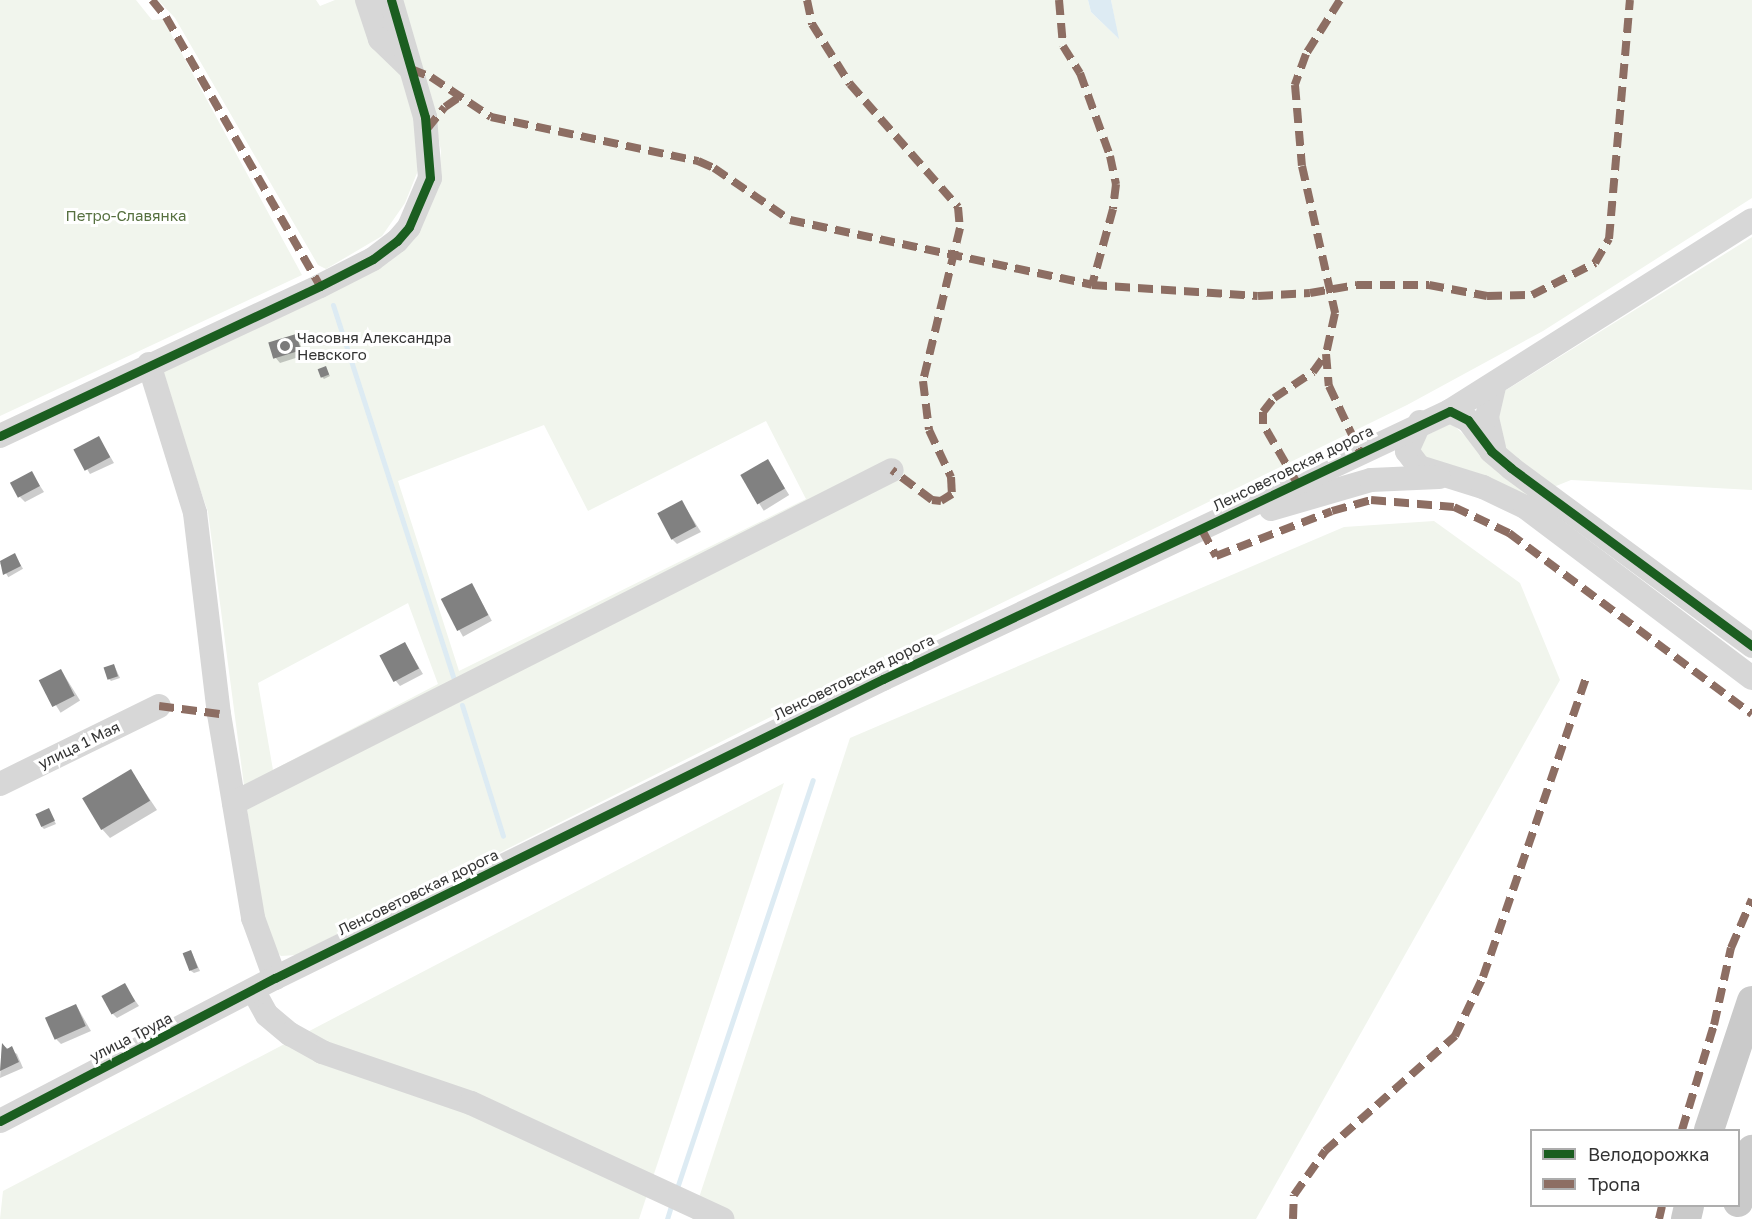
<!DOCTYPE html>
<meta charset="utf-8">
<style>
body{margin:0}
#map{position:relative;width:1752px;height:1219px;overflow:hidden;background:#fff;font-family:"Golos Text",sans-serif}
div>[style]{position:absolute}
.green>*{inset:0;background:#f1f5ed}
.water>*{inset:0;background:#ddebf3}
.shadow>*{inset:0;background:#0003;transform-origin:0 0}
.stream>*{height:5px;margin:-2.5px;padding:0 2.5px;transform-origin:2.5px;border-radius:2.5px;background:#ddebf3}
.building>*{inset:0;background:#818181;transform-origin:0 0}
.minor>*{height:24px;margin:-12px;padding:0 12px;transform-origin:12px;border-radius:12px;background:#d7d7d7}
.major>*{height:30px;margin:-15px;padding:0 15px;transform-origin:15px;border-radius:15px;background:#cacaca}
.quiet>*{height:8px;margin-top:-4px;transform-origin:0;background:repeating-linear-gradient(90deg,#8d6e63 0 15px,transparent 0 23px)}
.cycleway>*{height:9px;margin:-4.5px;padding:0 4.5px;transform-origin:4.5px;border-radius:4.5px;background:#1b5e20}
.dots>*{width:16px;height:16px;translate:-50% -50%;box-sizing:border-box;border:3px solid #fff;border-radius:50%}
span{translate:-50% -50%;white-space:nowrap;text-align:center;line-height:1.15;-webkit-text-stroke:6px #fff;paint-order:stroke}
.park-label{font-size:15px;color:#56703f}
.poi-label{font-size:15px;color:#333}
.left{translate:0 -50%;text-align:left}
.street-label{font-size:15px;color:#333}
.legend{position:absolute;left:1530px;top:1129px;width:210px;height:78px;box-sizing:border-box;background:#fff;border:2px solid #adadad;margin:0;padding:8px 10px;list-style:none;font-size:18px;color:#333}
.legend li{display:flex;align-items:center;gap:12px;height:30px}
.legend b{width:30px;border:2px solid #adadad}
</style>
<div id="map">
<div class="green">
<div style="clip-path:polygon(0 0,136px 0,152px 20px,163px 19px,302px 275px,0 416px)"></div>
<div style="clip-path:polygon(158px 0,316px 0,320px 6px,335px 0,360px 0,399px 65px,412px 106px,419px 168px,405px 203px,382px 236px,326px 269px,318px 265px,175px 18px)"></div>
<div style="clip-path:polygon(evenodd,399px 0,1088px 0,1091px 12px,1118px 38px,1111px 0,1752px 0,1752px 198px,1543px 331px,1407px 405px,846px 679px,296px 955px,281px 956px,272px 948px,260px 907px,208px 512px,162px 377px,166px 366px,389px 262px,439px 184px,441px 151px,435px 119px,399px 0,766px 421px,806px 499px,459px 671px,398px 481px,544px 425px,588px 511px,766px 421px,399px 0,408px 603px,438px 684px,273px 770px,258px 683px,408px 603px)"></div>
<div style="clip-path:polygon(1752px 237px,1752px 490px,1571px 480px,1551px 488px,1506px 454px,1496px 403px,1503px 392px)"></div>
<div style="clip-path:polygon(1451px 423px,1529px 494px,1527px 499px,1419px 461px,1421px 438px)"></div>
<div style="clip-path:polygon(1434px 521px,1520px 583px,1560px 680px,1256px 1219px,692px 1219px,850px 738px,1344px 527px)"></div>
<div style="clip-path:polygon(784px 783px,639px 1219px,0 1219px,3px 1191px)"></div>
</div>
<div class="water">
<div style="clip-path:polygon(1088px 0,1111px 0,1119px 39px,1091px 12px)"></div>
</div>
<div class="shadow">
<div style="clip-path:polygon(296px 336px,305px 355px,280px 363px,275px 357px)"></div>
<div style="clip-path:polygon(325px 367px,330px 376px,324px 379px,322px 377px)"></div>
<div style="clip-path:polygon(99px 438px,114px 463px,90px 474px,75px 449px)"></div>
<div style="left:768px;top:461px;width:40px;height:30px;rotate:58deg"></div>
<div style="clip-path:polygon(31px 472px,44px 492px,25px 502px,20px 497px)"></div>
<div style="clip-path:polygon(682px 502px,701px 532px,677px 544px,672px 539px)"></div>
<div style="left:15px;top:555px;width:16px;height:17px;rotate:60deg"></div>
<div style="left:472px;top:585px;width:41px;height:33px;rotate:61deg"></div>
<div style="clip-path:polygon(405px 644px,423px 674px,400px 686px,395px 680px)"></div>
<div style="clip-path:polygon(114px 665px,120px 678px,111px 681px,109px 679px)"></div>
<div style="left:61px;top:670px;width:36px;height:23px;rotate:58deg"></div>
<div style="clip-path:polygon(131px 771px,157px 810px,110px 838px,102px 829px)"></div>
<div style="clip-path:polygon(50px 812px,56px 824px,44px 829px,42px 827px)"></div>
<div style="clip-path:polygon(191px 951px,200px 971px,194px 973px,191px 971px)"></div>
<div style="clip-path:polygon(124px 985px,139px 1006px,117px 1018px,112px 1013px)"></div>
<div style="clip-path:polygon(76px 1005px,91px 1031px,61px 1044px,56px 1039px)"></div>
<div style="clip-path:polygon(2px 1045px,17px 1054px,23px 1068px,0 1078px)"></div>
</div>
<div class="stream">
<div style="left:333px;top:305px;width:391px;rotate:72.1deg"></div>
<div style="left:462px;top:705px;width:137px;rotate:72.6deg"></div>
<div style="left:676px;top:1191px;width:433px;rotate:-71.6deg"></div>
<div style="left:667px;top:1219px;width:17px;rotate:-73deg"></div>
</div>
<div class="building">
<div style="left:296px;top:334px;width:17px;height:29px;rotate:73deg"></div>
<div style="left:326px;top:366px;width:9px;height:9px;rotate:69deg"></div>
<div style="left:99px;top:436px;width:24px;height:29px;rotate:62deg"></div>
<div style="left:768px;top:459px;width:34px;height:32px;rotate:60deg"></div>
<div style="left:32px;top:471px;width:17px;height:25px;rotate:62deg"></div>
<div style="left:682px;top:500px;width:30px;height:28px;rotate:62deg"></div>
<div style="clip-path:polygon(15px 553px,21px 566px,3px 575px,0 561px)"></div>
<div style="left:472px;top:583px;width:36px;height:35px;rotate:63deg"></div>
<div style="left:405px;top:642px;width:30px;height:29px;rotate:62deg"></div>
<div style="left:114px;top:664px;width:13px;height:11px;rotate:72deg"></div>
<div style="left:61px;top:669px;width:30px;height:25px;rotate:63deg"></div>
<div style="left:131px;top:769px;width:37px;height:57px;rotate:59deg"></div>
<div style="left:49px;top:808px;width:14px;height:15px;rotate:65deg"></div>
<div style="left:191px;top:950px;width:19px;height:9px;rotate:69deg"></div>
<div style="left:125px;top:983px;width:21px;height:27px;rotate:61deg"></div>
<div style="left:76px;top:1004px;width:24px;height:34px;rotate:66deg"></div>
<div style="clip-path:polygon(2px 1043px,7px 1049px,12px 1046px,19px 1062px,0 1071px)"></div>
</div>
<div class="minor">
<div style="left:367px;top:0;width:41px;rotate:71.6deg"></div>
<div style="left:380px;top:39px;width:40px;rotate:44deg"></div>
<div style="left:149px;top:364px;width:156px;rotate:72.8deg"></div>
<div style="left:195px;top:513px;width:202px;rotate:83.2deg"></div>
<div style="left:219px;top:714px;width:207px;rotate:80.5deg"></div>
<div style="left:253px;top:918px;width:64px;rotate:69.9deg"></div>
<div style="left:1450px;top:411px;width:20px;rotate:27deg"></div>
<div style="left:1468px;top:420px;width:39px;rotate:53deg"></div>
<div style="left:1491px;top:451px;width:26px;rotate:40deg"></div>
<div style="left:1511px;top:468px;width:300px;rotate:36.4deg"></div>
<div style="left:1420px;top:422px;width:32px;rotate:114deg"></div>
<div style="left:1407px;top:451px;width:20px;rotate:53deg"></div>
<div style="left:1419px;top:467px;width:67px;rotate:17.4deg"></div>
<div style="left:1483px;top:487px;width:47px;rotate:25.5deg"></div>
<div style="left:1525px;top:507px;width:284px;rotate:37deg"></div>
<div style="left:0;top:436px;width:353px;rotate:-25.1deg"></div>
<div style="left:320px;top:286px;width:59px;rotate:-27deg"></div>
<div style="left:373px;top:259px;width:30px;rotate:-37deg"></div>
<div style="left:397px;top:241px;width:18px;rotate:-49deg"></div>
<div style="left:409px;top:227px;width:53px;rotate:-66.8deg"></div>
<div style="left:430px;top:178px;width:61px;rotate:-94.7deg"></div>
<div style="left:425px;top:117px;width:122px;rotate:-106.2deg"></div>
<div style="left:1494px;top:448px;width:32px;rotate:-103deg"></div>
<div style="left:1487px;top:417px;width:32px;rotate:-77deg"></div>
<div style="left:1271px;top:509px;width:104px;rotate:-16.2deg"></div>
<div style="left:1371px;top:480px;width:68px;rotate:-2.5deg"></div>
<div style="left:0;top:784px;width:177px;rotate:-26.1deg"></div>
<div style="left:234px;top:803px;width:737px;rotate:-26.84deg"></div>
<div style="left:258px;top:999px;width:18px;rotate:61deg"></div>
<div style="left:267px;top:1015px;width:30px;rotate:40deg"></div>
<div style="left:290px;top:1034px;width:37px;rotate:29deg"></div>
<div style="left:322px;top:1052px;width:157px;rotate:18.9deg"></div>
<div style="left:471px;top:1103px;width:277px;rotate:24.8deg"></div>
<div style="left:0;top:1121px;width:310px;rotate:-27.5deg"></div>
<div style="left:275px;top:978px;width:678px;rotate:-26.19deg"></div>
<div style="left:883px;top:679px;width:627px;rotate:-25.3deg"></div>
<div style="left:1450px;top:411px;width:357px;rotate:-32.3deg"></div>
</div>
<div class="major">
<div style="left:1709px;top:1130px;width:136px;rotate:-71.6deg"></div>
<div style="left:1738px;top:1202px;width:54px;rotate:-74.9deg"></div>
<div style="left:1686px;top:1219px;width:13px;rotate:-77deg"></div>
</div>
<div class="quiet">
<div style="left:152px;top:0;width:22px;rotate:51deg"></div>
<div style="left:166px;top:17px;width:310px;rotate:60.2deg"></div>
<div style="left:807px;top:0;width:25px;rotate:78deg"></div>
<div style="left:812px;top:24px;width:71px;rotate:57.7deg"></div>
<div style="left:850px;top:84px;width:164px;rotate:48.7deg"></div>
<div style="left:958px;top:207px;width:21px;rotate:85deg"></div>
<div style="left:960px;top:228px;width:157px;rotate:103.6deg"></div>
<div style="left:923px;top:381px;width:49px;rotate:83deg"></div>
<div style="left:929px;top:430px;width:52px;rotate:64.9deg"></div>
<div style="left:951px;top:477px;width:17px;rotate:87deg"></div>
<div style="left:952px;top:494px;width:13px;rotate:148deg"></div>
<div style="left:941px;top:501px;width:9px;rotate:-174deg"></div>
<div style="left:932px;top:500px;width:50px;rotate:-143.1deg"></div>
<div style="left:1059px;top:0;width:46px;rotate:85deg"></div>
<div style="left:1063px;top:46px;width:32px;rotate:58deg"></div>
<div style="left:1080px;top:73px;width:88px;rotate:70.1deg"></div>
<div style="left:1110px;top:156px;width:29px;rotate:78deg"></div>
<div style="left:1116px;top:184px;width:25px;rotate:97deg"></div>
<div style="left:1113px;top:209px;width:79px;rotate:105.4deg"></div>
<div style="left:1340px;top:0;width:64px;rotate:122.2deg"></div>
<div style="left:1306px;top:54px;width:33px;rotate:110deg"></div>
<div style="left:1295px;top:85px;width:81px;rotate:85.1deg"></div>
<div style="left:1302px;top:166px;width:151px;rotate:77.3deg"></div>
<div style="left:1335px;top:313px;width:42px;rotate:102.4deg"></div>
<div style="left:1326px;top:354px;width:32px;rotate:85deg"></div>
<div style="left:1329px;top:386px;width:73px;rotate:64.8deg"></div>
<div style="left:411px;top:69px;width:22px;rotate:22deg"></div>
<div style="left:431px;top:77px;width:72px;rotate:33.7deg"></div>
<div style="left:491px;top:117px;width:212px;rotate:12deg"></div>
<div style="left:698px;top:161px;width:17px;rotate:24deg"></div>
<div style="left:714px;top:168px;width:92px;rotate:34.4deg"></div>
<div style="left:790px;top:220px;width:309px;rotate:12.1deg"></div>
<div style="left:1092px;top:285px;width:166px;rotate:3.8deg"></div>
<div style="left:1258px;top:296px;width:52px;rotate:-3.3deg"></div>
<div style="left:1310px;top:293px;width:48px;rotate:-9.7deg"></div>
<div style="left:1357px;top:285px;width:72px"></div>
<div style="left:1429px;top:285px;width:59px;rotate:10.7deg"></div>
<div style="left:1487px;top:296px;width:45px;rotate:-1.3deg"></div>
<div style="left:1532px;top:295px;width:71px;rotate:-26.9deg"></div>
<div style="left:1595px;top:263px;width:28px;rotate:-60deg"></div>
<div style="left:1609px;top:239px;width:240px;rotate:-85deg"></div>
<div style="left:427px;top:129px;width:28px;rotate:-51deg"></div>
<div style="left:445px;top:107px;width:19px;rotate:-35deg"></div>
<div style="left:1297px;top:483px;width:68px;rotate:-120deg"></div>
<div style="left:1263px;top:424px;width:12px;rotate:-90deg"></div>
<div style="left:1263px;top:412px;width:18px;rotate:-52deg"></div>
<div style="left:1274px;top:398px;width:47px;rotate:-33.7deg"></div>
<div style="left:1313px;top:372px;width:22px;rotate:-54deg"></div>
<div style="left:1202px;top:530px;width:30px;rotate:62deg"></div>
<div style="left:1216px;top:556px;width:124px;rotate:-21.2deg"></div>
<div style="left:1332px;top:511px;width:41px;rotate:-15.8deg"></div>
<div style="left:1371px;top:500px;width:83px;rotate:4.8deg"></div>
<div style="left:1454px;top:507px;width:61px;rotate:25.3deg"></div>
<div style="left:1509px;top:533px;width:303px;rotate:36.7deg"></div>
<div style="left:159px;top:706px;width:61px;rotate:7.6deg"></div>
<div style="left:1682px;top:1130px;width:110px;rotate:-73.1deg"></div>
<div style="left:1714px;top:1025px;width:79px;rotate:-77.6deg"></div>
<div style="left:1731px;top:948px;width:53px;rotate:-66.8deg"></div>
<div style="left:1293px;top:1219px;width:24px;rotate:-88deg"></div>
<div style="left:1294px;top:1195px;width:54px;rotate:-54.8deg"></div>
<div style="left:1325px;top:1151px;width:174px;rotate:-41.5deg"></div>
<div style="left:1455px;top:1036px;width:65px;rotate:-64.6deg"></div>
<div style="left:1483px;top:977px;width:316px;rotate:-71deg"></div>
<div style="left:1659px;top:1219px;width:13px;rotate:-77deg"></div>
</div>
<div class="cycleway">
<div style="left:0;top:436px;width:353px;rotate:-25.1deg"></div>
<div style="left:320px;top:286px;width:59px;rotate:-27deg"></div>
<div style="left:373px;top:259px;width:30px;rotate:-37deg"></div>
<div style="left:397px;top:241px;width:18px;rotate:-49deg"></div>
<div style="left:409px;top:227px;width:53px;rotate:-66.8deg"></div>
<div style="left:430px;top:178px;width:61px;rotate:-94.7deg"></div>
<div style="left:425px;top:117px;width:122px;rotate:-106.2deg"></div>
<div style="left:0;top:1121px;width:310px;rotate:-27.5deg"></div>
<div style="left:275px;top:978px;width:678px;rotate:-26.19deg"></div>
<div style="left:883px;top:679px;width:627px;rotate:-25.3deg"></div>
<div style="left:1450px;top:411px;width:20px;rotate:27deg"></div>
<div style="left:1468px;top:420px;width:39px;rotate:53deg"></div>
<div style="left:1491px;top:451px;width:26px;rotate:40deg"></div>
<div style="left:1511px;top:468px;width:300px;rotate:36.4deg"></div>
</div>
<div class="dots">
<div style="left:285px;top:346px;background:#7a7a7a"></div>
</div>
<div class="park-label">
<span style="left:126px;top:216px">Петро-Славянка</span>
</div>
<div class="poi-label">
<span class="left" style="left:297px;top:346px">Часовня Александра<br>Невского</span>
</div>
<div class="street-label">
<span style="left:1293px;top:468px;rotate:-26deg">Ленсоветовская дорога</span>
<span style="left:854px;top:677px;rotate:-26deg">Ленсоветовская дорога</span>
<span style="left:79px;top:745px;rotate:-26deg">улица 1 Мая</span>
<span style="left:418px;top:892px;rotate:-26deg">Ленсоветовская дорога</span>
<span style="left:131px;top:1037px;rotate:-27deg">улица Труда</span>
</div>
<ul class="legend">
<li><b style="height:8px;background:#1b5e20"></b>Велодорожка</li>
<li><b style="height:8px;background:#8d6e63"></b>Тропа</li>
</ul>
</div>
